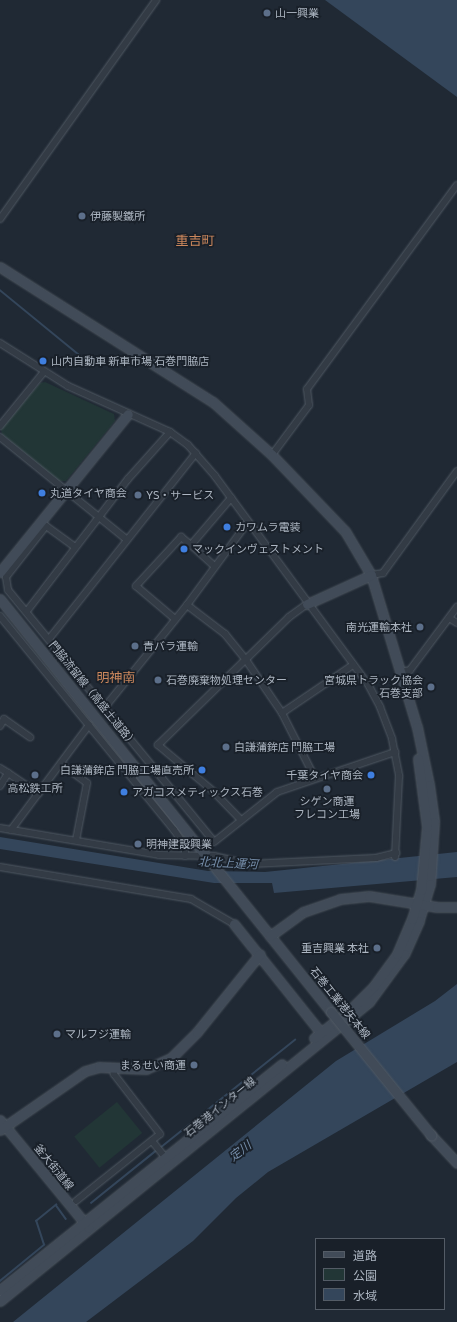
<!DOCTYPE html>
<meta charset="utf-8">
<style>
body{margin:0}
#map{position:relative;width:457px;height:1322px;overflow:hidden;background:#202934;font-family:Commissioner,"Noto Sans JP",sans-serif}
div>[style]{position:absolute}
.green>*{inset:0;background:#223636;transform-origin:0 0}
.water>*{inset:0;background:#34465b}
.stream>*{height:1.5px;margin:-0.75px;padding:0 0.75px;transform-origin:0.75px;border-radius:0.75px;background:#34465b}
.roads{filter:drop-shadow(0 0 1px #505963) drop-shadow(0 0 1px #505963)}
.street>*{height:6px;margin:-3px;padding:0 3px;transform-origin:3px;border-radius:3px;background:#333b45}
.secondary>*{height:9px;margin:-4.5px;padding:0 4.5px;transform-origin:4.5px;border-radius:4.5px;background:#414b58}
.bridges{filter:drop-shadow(0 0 1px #505963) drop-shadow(0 0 1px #505963)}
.secondary-bridge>*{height:9px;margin:-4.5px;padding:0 4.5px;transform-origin:4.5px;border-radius:4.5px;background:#414b58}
.dots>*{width:11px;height:11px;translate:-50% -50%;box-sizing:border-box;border:2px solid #192029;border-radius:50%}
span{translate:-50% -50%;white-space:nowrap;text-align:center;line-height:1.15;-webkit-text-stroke:3.5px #192029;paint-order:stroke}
.poi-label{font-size:11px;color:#adb6c2}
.left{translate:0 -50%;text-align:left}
.right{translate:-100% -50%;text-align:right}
.street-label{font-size:11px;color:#adb6c2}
.water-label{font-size:12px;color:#768eaa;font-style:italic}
.quarter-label{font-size:13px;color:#cd885d}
.legend{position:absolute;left:315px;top:1238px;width:130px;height:72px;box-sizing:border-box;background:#192029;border:1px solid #545c66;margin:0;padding:5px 7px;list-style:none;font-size:12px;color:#adb6c2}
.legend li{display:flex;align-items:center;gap:8px;height:20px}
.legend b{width:20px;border:1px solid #545c66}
</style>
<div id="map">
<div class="green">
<div style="clip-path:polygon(45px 382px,114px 414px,115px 421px,66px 481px,59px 481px,2px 434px,1px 429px,40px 383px)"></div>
<div style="left:117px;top:1102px;width:40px;height:55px;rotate:51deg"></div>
</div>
<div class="water">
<div style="clip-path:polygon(325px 0,457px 0,457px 97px)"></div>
<div style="clip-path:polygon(0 837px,208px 871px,265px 872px,457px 852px,457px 877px,274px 893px,272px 883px,214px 883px,0 849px)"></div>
<div style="clip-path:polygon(457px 984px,457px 1062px,268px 1172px,236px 1198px,193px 1241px,86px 1322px,13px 1322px,336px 1061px,435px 1001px)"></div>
</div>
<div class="stream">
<div style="left:0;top:290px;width:107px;rotate:39.3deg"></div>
<div style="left:160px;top:1148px;width:173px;rotate:-38.7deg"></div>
<div style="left:91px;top:1203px;width:85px;rotate:-38.8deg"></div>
<div style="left:0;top:1281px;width:57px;rotate:-39.3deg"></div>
<div style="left:44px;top:1245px;width:25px;rotate:-108deg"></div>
<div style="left:36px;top:1221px;width:26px;rotate:-39deg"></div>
<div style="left:56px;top:1205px;width:17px;rotate:54deg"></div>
</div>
<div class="roads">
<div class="street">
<div style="left:0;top:219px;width:269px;rotate:-54.5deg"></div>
<div style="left:0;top:343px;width:80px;rotate:32.3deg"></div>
<div style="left:68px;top:386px;width:112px;rotate:24.3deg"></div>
<div style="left:170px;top:432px;width:22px;rotate:36deg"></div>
<div style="left:188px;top:445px;width:41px;rotate:48.9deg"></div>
<div style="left:215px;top:476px;width:260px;rotate:53.7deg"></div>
<div style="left:369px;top:686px;width:24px;rotate:62deg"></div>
<div style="left:380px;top:707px;width:34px;rotate:69deg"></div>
<div style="left:392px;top:739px;width:38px;rotate:79deg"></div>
<div style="left:399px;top:776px;width:81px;rotate:92.8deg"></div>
<div style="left:0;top:426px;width:68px;rotate:-50.9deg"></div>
<div style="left:0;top:437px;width:162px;rotate:39deg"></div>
<div style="left:272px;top:455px;width:62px;rotate:-53.5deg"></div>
<div style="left:309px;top:405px;width:16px;rotate:-97deg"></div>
<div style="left:307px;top:389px;width:253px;rotate:-53.7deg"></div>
<div style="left:191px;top:545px;width:31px;rotate:42deg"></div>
<div style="left:75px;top:547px;width:36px;rotate:-144deg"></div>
<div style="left:46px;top:526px;width:65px;rotate:128.1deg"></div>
<div style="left:6px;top:577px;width:13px;rotate:81deg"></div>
<div style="left:8px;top:590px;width:325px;rotate:50.7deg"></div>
<div style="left:214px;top:842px;width:80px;rotate:-38.4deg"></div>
<div style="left:277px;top:792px;width:125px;rotate:-18.7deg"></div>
<div style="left:371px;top:575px;width:12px;rotate:-9deg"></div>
<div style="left:383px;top:573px;width:126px;rotate:-54deg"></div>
<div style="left:187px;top:605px;width:48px;rotate:37.3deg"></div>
<div style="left:225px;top:634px;width:33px;rotate:51deg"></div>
<div style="left:246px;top:660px;width:64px;rotate:55.8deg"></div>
<div style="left:282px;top:713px;width:73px;rotate:63.1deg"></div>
<div style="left:27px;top:611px;width:166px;rotate:-52.6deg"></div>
<div style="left:128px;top:479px;width:63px;rotate:-48.2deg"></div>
<div style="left:0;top:616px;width:276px;rotate:50.9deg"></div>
<div style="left:174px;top:830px;width:19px;rotate:55deg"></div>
<div style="left:185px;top:846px;width:10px;rotate:90deg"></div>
<div style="left:449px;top:618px;width:9px;rotate:32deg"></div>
<div style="left:175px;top:619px;width:51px;rotate:-139.8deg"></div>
<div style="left:136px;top:586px;width:67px;rotate:-47.4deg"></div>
<div style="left:181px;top:537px;width:13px;rotate:39deg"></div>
<div style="left:191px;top:545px;width:62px;rotate:-49.6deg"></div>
<div style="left:49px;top:639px;width:237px;rotate:-51.7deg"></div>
<div style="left:400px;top:672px;width:10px;rotate:-11deg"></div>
<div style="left:410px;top:670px;width:79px;rotate:-53.3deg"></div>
<div style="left:105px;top:707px;width:131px;rotate:-51.2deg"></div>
<div style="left:187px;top:605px;width:103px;rotate:-53.7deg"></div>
<div style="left:282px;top:713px;width:86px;rotate:-34.1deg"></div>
<div style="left:0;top:726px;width:8px;rotate:-60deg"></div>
<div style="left:4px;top:719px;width:32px;rotate:35deg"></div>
<div style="left:61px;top:764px;width:32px;rotate:36deg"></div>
<div style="left:87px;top:783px;width:58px;rotate:100.9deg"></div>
<div style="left:0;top:768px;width:9px;rotate:32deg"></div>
<div style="left:0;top:786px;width:15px;rotate:-58deg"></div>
<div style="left:8px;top:773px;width:37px;rotate:34deg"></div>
<div style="left:241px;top:820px;width:40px;rotate:-134deg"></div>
<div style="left:213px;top:791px;width:72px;rotate:-140.1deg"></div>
<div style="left:158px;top:745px;width:183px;rotate:-44.3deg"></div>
<div style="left:289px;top:617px;width:22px;rotate:-36deg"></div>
<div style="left:0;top:828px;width:161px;rotate:9.6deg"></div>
<div style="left:159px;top:855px;width:55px;rotate:1deg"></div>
<div style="left:214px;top:856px;width:37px;rotate:13deg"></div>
<div style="left:250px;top:864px;width:126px;rotate:-2.7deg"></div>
<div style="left:376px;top:858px;width:21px;rotate:-14deg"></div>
<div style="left:11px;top:830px;width:131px;rotate:-53.4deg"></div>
<div style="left:0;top:867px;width:194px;rotate:9.5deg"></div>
<div style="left:191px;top:899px;width:50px;rotate:30.2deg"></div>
<div style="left:152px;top:1141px;width:22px;rotate:51deg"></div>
<div style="left:76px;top:1201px;width:107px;rotate:-38.6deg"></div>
<div style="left:160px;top:1134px;width:76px;rotate:-127.5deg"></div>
<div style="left:114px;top:1074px;width:6px;rotate:-99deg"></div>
</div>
<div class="secondary">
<div style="left:0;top:267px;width:252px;rotate:32.4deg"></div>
<div style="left:213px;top:402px;width:79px;rotate:41.9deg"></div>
<div style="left:272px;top:455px;width:105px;rotate:46.2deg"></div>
<div style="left:345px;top:531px;width:51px;rotate:59.4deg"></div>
<div style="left:371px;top:575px;width:159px;rotate:73.2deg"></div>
<div style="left:417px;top:727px;width:59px;rotate:78.3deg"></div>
<div style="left:429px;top:785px;width:37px;rotate:82deg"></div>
<div style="left:434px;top:822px;width:62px;rotate:93.7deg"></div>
<div style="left:430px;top:884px;width:39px;rotate:107deg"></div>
<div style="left:419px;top:921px;width:36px;rotate:114deg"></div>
<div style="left:404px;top:954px;width:59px;rotate:126.1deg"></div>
<div style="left:369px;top:1002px;width:475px;rotate:141deg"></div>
<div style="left:0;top:572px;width:203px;rotate:-51deg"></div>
<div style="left:0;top:599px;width:529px;rotate:51.29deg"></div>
<div style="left:307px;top:604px;width:70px;rotate:-24.4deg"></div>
<div style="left:234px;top:924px;width:139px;rotate:51.4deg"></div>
<div style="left:270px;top:936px;width:41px;rotate:-36deg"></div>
<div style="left:303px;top:912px;width:39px;rotate:-19deg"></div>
<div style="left:340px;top:899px;width:29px;rotate:-6deg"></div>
<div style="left:369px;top:896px;width:69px;rotate:9.2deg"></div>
<div style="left:437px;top:907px;width:20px"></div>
<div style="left:314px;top:1038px;width:48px;rotate:-38.3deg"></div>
<div style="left:352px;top:1008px;width:31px;rotate:-45deg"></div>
<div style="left:374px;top:986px;width:39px;rotate:-54deg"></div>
<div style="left:397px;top:954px;width:38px;rotate:-67deg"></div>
<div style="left:412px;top:919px;width:30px;rotate:-73deg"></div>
<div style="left:421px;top:890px;width:63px;rotate:-84.6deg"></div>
<div style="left:427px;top:827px;width:69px;rotate:-97.5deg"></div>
<div style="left:0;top:1120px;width:139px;rotate:50.6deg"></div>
<div style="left:0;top:1130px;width:103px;rotate:-34.8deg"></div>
<div style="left:85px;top:1071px;width:15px;rotate:-16deg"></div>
<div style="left:99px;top:1067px;width:47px;rotate:2.4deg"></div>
<div style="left:146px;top:1069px;width:27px;rotate:-24deg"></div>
<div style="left:171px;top:1058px;width:37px;rotate:-45deg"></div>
<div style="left:197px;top:1032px;width:100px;rotate:-51.1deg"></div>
<div style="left:431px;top:1135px;width:38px;rotate:47deg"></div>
<div style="left:0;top:1290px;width:361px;rotate:-38.7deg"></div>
</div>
</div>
<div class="bridges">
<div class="secondary-bridge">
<div style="left:331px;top:1012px;width:159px;rotate:50.9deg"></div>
</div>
</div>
<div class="dots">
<div style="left:267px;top:13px;background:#5c6f8a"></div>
<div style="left:82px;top:216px;background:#5c6f8a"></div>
<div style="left:43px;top:361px;background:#3f7fe0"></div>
<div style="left:42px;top:493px;background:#3f7fe0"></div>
<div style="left:138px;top:495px;background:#5c6f8a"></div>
<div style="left:227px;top:527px;background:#3f7fe0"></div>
<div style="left:184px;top:549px;background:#3f7fe0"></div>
<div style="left:420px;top:627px;background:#5c6f8a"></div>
<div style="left:135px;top:646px;background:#5c6f8a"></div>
<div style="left:158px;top:680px;background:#5c6f8a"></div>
<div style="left:431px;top:687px;background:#5c6f8a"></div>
<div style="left:226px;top:747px;background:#5c6f8a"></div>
<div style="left:202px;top:770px;background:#3f7fe0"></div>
<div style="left:35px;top:775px;background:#5c6f8a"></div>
<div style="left:371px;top:775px;background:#3f7fe0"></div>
<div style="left:327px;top:789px;background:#5c6f8a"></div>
<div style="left:124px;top:792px;background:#3f7fe0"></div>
<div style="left:138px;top:844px;background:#5c6f8a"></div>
<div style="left:377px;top:948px;background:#5c6f8a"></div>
<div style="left:57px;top:1034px;background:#5c6f8a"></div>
<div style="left:194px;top:1065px;background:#5c6f8a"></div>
</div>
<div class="poi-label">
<span class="left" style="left:275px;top:13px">山一興業</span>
<span class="left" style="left:90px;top:216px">伊藤製鐵所</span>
<span class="left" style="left:51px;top:361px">山内自動車 新車市場 石巻門脇店</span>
<span class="left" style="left:50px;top:493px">丸道タイヤ商会</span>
<span class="left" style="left:146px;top:495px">YS・サービス</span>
<span class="left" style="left:235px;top:527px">カワムラ電装</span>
<span class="left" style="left:192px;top:549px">マックインヴェストメント</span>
<span class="right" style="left:412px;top:627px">南光運輸本社</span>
<span class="left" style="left:143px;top:646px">青バラ運輸</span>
<span class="left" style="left:166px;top:680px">石巻廃棄物処理センター</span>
<span class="right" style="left:423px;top:687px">宮城県トラック協会<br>石巻支部</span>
<span class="left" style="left:234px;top:747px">白謙蒲鉾店 門脇工場</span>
<span class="right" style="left:194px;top:770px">白謙蒲鉾店 門脇工場直売所</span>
<span class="right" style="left:363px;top:775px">千葉タイヤ商会</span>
<span style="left:35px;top:788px">高松鉄工所</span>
<span class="left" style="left:132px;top:792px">アガコスメティックス石巻</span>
<span style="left:327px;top:808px">シゲン商運<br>フレコン工場</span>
<span class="left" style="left:146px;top:844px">明神建設興業</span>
<span class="right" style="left:369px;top:948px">重吉興業 本社</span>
<span class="left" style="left:65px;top:1034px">マルフジ運輸</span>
<span class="right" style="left:186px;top:1065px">まるせい商運</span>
</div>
<div class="street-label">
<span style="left:93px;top:694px;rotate:51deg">門脇流留線（高盛土道路）</span>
<span style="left:340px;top:1003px;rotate:51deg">石巻工業港矢本線</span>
<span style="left:220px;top:1107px;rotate:-39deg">石巻港インター線</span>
<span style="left:54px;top:1167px;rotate:51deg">釜大街道線</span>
</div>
<div class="water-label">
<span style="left:228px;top:863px;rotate:3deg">北北上運河</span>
<span style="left:240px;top:1151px;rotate:-37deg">定川</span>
</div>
<div class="quarter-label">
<span style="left:195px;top:240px">重吉町</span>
<span style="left:116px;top:677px">明神南</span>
</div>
<ul class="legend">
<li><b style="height:5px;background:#414b58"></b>道路</li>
<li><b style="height:11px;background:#223636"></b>公園</li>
<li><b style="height:11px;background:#34465b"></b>水域</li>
</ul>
</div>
